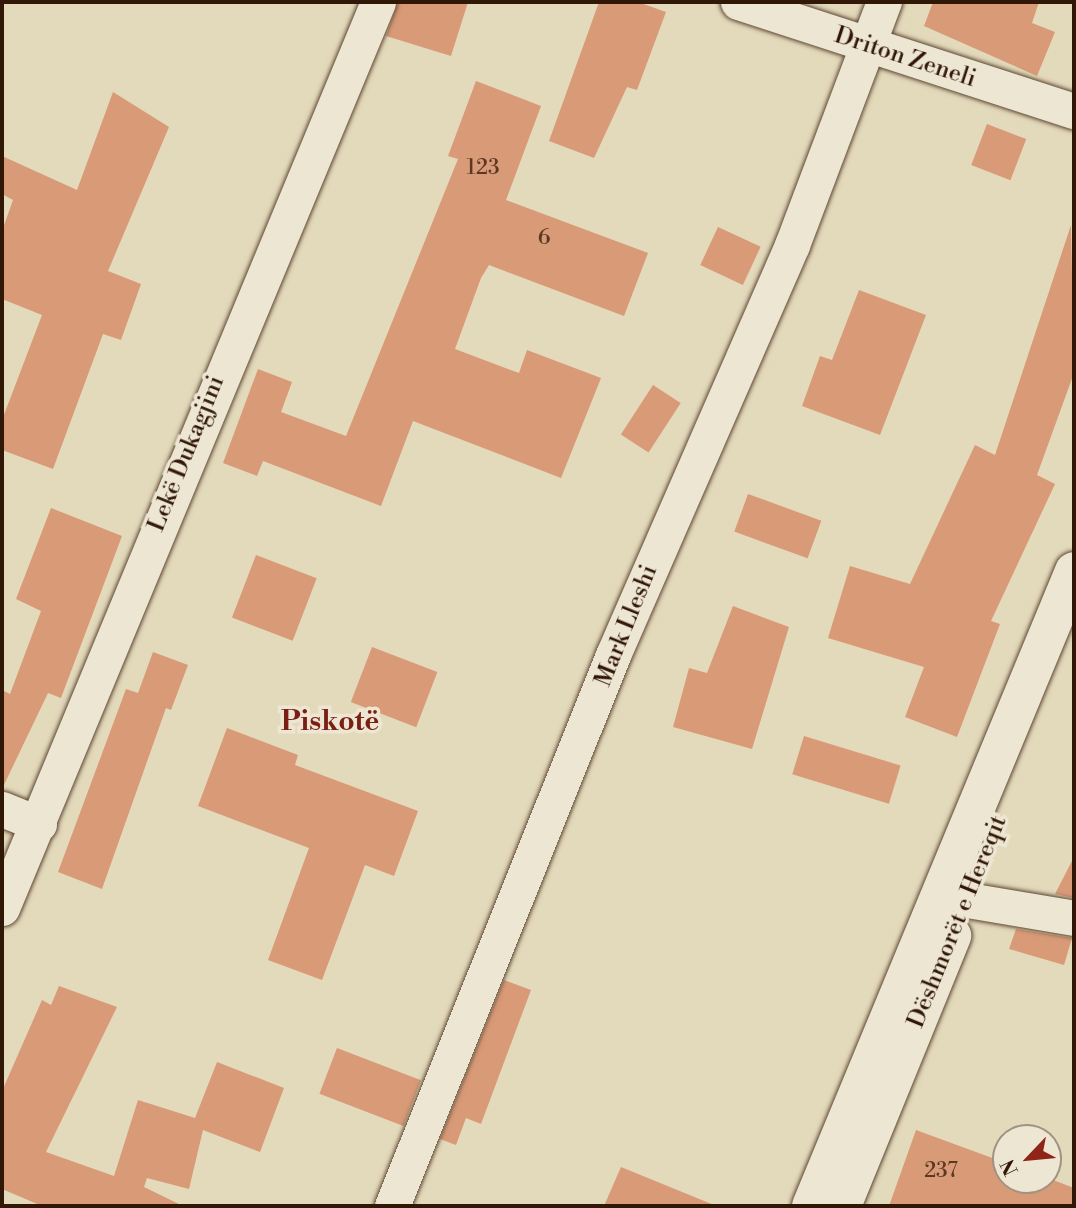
<!DOCTYPE html>
<meta charset="utf-8">
<style>
body{margin:0}
#map{position:relative;width:1076px;height:1208px;overflow:hidden;background:#e3d9bb;font-family:"Libre Bodoni",serif}
div>[style]{position:absolute}
.building>*{inset:0;background:#d99a78;transform-origin:0 0}
.roads{filter:drop-shadow(0 0 2px #5e4833) drop-shadow(0 0 2px #5e4833)}
.minor>*{height:35px;margin:-17.5px;padding:0 17.5px;transform-origin:17.5px;border-radius:17.5px;background:#ede6d3}
.secondary>*{height:38px;margin:-19px;padding:0 19px;transform-origin:19px;border-radius:19px;background:#ede6d3}
span{translate:-50% -50%;white-space:nowrap;text-align:center;line-height:1.15;-webkit-text-stroke:7px #ede6d3;paint-order:stroke}
.number-label{font-size:21px;color:#5b3822}
.number-label span{-webkit-text-stroke-width:0}
.street-label{font-size:24px;color:#311706}
.quarter-label{font-size:28px;color:#7a1f14;font-weight:700}
.frame{position:absolute;inset:0;border:4px solid #311706;pointer-events:none}
.north{position:absolute;left:992px;top:1124px;width:70px;height:70px;box-sizing:border-box;background:#ede6d3;border:2px solid #a29381;border-radius:50%;rotate:244deg;font-size:19px;font-weight:700;line-height:28px;text-align:center;color:#311706}
.north::after{content:'';display:block;margin:auto;width:24px;height:32px;background:#8f2418;clip-path:polygon(50% 0,100% 100%,50% 72%,0 100%)}
</style>
<div id="map">
<div class="building">
<div style="clip-path:polygon(398px 2px,468px 2px,451px 56px,386px 36px)"></div>
<div style="clip-path:polygon(599px 2px,638px 2px,666px 12px,637px 90px,627px 87px,594px 158px,549px 141px)"></div>
<div style="clip-path:polygon(933px 2px,1039px 2px,1032px 23px,1055px 32px,1037px 76px,924px 26px)"></div>
<div style="clip-path:polygon(476px 81px,541px 106px,506px 200px,648px 253px,624px 316px,489px 265px,481px 278px,455px 349px,519px 373px,527px 350px,601px 378px,561px 478px,413px 421px,381px 506px,263px 461px,257px 476px,223px 463px,258px 369px,292px 382px,281px 412px,346px 436px,458px 159px,448px 156px)"></div>
<div style="clip-path:polygon(113px 92px,169px 127px,108px 271px,141px 284px,121px 340px,103px 334px,53px 469px,2px 450px,2px 420px,42px 315px,2px 299px,2px 231px,13px 200px,2px 194px,2px 156px,77px 190px)"></div>
<div style="left:987px;top:124px;width:42px;height:44px;rotate:21deg"></div>
<div style="clip-path:polygon(1071px 225px,1074px 373px,1037px 475px,1055px 484px,991px 621px,1000px 624px,957px 737px,905px 717px,924px 667px,828px 638px,850px 566px,910px 584px,975px 445px,995px 455px)"></div>
<div style="left:718px;top:227px;width:47px;height:42px;rotate:25deg"></div>
<div style="clip-path:polygon(859px 290px,926px 315px,880px 435px,802px 406px,820px 356px,832px 360px)"></div>
<div style="left:653px;top:385px;width:33px;height:59px;rotate:33deg"></div>
<div style="left:748px;top:494px;width:78px;height:40px;rotate:20deg"></div>
<div style="clip-path:polygon(51px 508px,122px 536px,61px 698px,48px 693px,2px 789px,2px 690px,10px 694px,41px 611px,16px 599px)"></div>
<div style="left:256px;top:555px;width:65px;height:67px;rotate:21deg"></div>
<div style="clip-path:polygon(733px 606px,789px 627px,752px 749px,673px 727px,689px 668px,707px 673px)"></div>
<div style="left:372px;top:647px;width:70px;height:59px;rotate:21deg"></div>
<div style="clip-path:polygon(153px 652px,188px 665px,171px 710px,166px 708px,102px 889px,58px 872px,126px 689px,138px 693px)"></div>
<div style="clip-path:polygon(227px 728px,298px 755px,295px 765px,418px 811px,394px 876px,365px 865px,322px 980px,268px 960px,309px 848px,198px 806px)"></div>
<div style="left:804px;top:736px;width:101px;height:40px;rotate:17deg"></div>
<div style="clip-path:polygon(1074px 857px,1074px 898px,1055px 894px)"></div>
<div style="clip-path:polygon(1016px 929px,1072px 938px,1064px 965px,1009px 949px)"></div>
<div style="clip-path:polygon(504px 980px,531px 990px,481px 1124px,466px 1118px,456px 1145px,440px 1139px)"></div>
<div style="clip-path:polygon(59px 986px,117px 1007px,46px 1152px,114px 1176px,138px 1100px,195px 1118px,217px 1062px,284px 1088px,260px 1152px,203px 1130px,189px 1189px,147px 1178px,144px 1187px,183px 1206px,42px 1206px,2px 1189px,2px 1091px,42px 1000px,51px 1005px)"></div>
<div style="left:337px;top:1048px;width:90px;height:49px;rotate:21deg"></div>
<div style="clip-path:polygon(916px 1130px,1006px 1163px,1006px 1180px,1048px 1178px,1074px 1188px,1074px 1206px,889px 1206px)"></div>
<div style="clip-path:polygon(621px 1167px,714px 1205px,714px 1206px,604px 1206px)"></div>
</div>
<div class="roads">
<div class="minor">
<div style="left:738px;top:2px;width:353px;rotate:18deg"></div>
<div style="left:2px;top:809px;width:40px;rotate:22deg"></div>
<div style="left:967px;top:900px;width:109px;rotate:9.5deg"></div>
<div style="left:2px;top:908px;width:981px;rotate:-67.46deg"></div>
<div style="left:392px;top:1206px;width:594px;rotate:-68.14deg"></div>
<div style="left:613px;top:655px;width:447px;rotate:-66.4deg"></div>
<div style="left:792px;top:245px;width:260px;rotate:-69.3deg"></div>
</div>
<div class="secondary">
<div style="left:811px;top:1206px;width:687px;rotate:-67.5deg"></div>
<div style="left:842px;top:1206px;width:292px;rotate:-67.8deg"></div>
</div>
</div>
<div class="number-label">
<span style="left:483px;top:168px">123</span>
<span style="left:544px;top:238px">6</span>
<span style="left:941px;top:1171px">237</span>
</div>
<div class="street-label">
<span style="left:905px;top:58px;rotate:18deg">Driton Zeneli</span>
<span style="left:187px;top:454px;rotate:-68deg">Lekë Dukagjini</span>
<span style="left:627px;top:626px;rotate:-68deg">Mark Lleshi</span>
<span style="left:958px;top:922px;rotate:-68deg">Dëshmorët e Hereqit</span>
</div>
<div class="quarter-label">
<span style="left:330px;top:722px">Piskotë</span>
</div>
<div class="frame"></div>
<div class="north">N</div>
</div>
